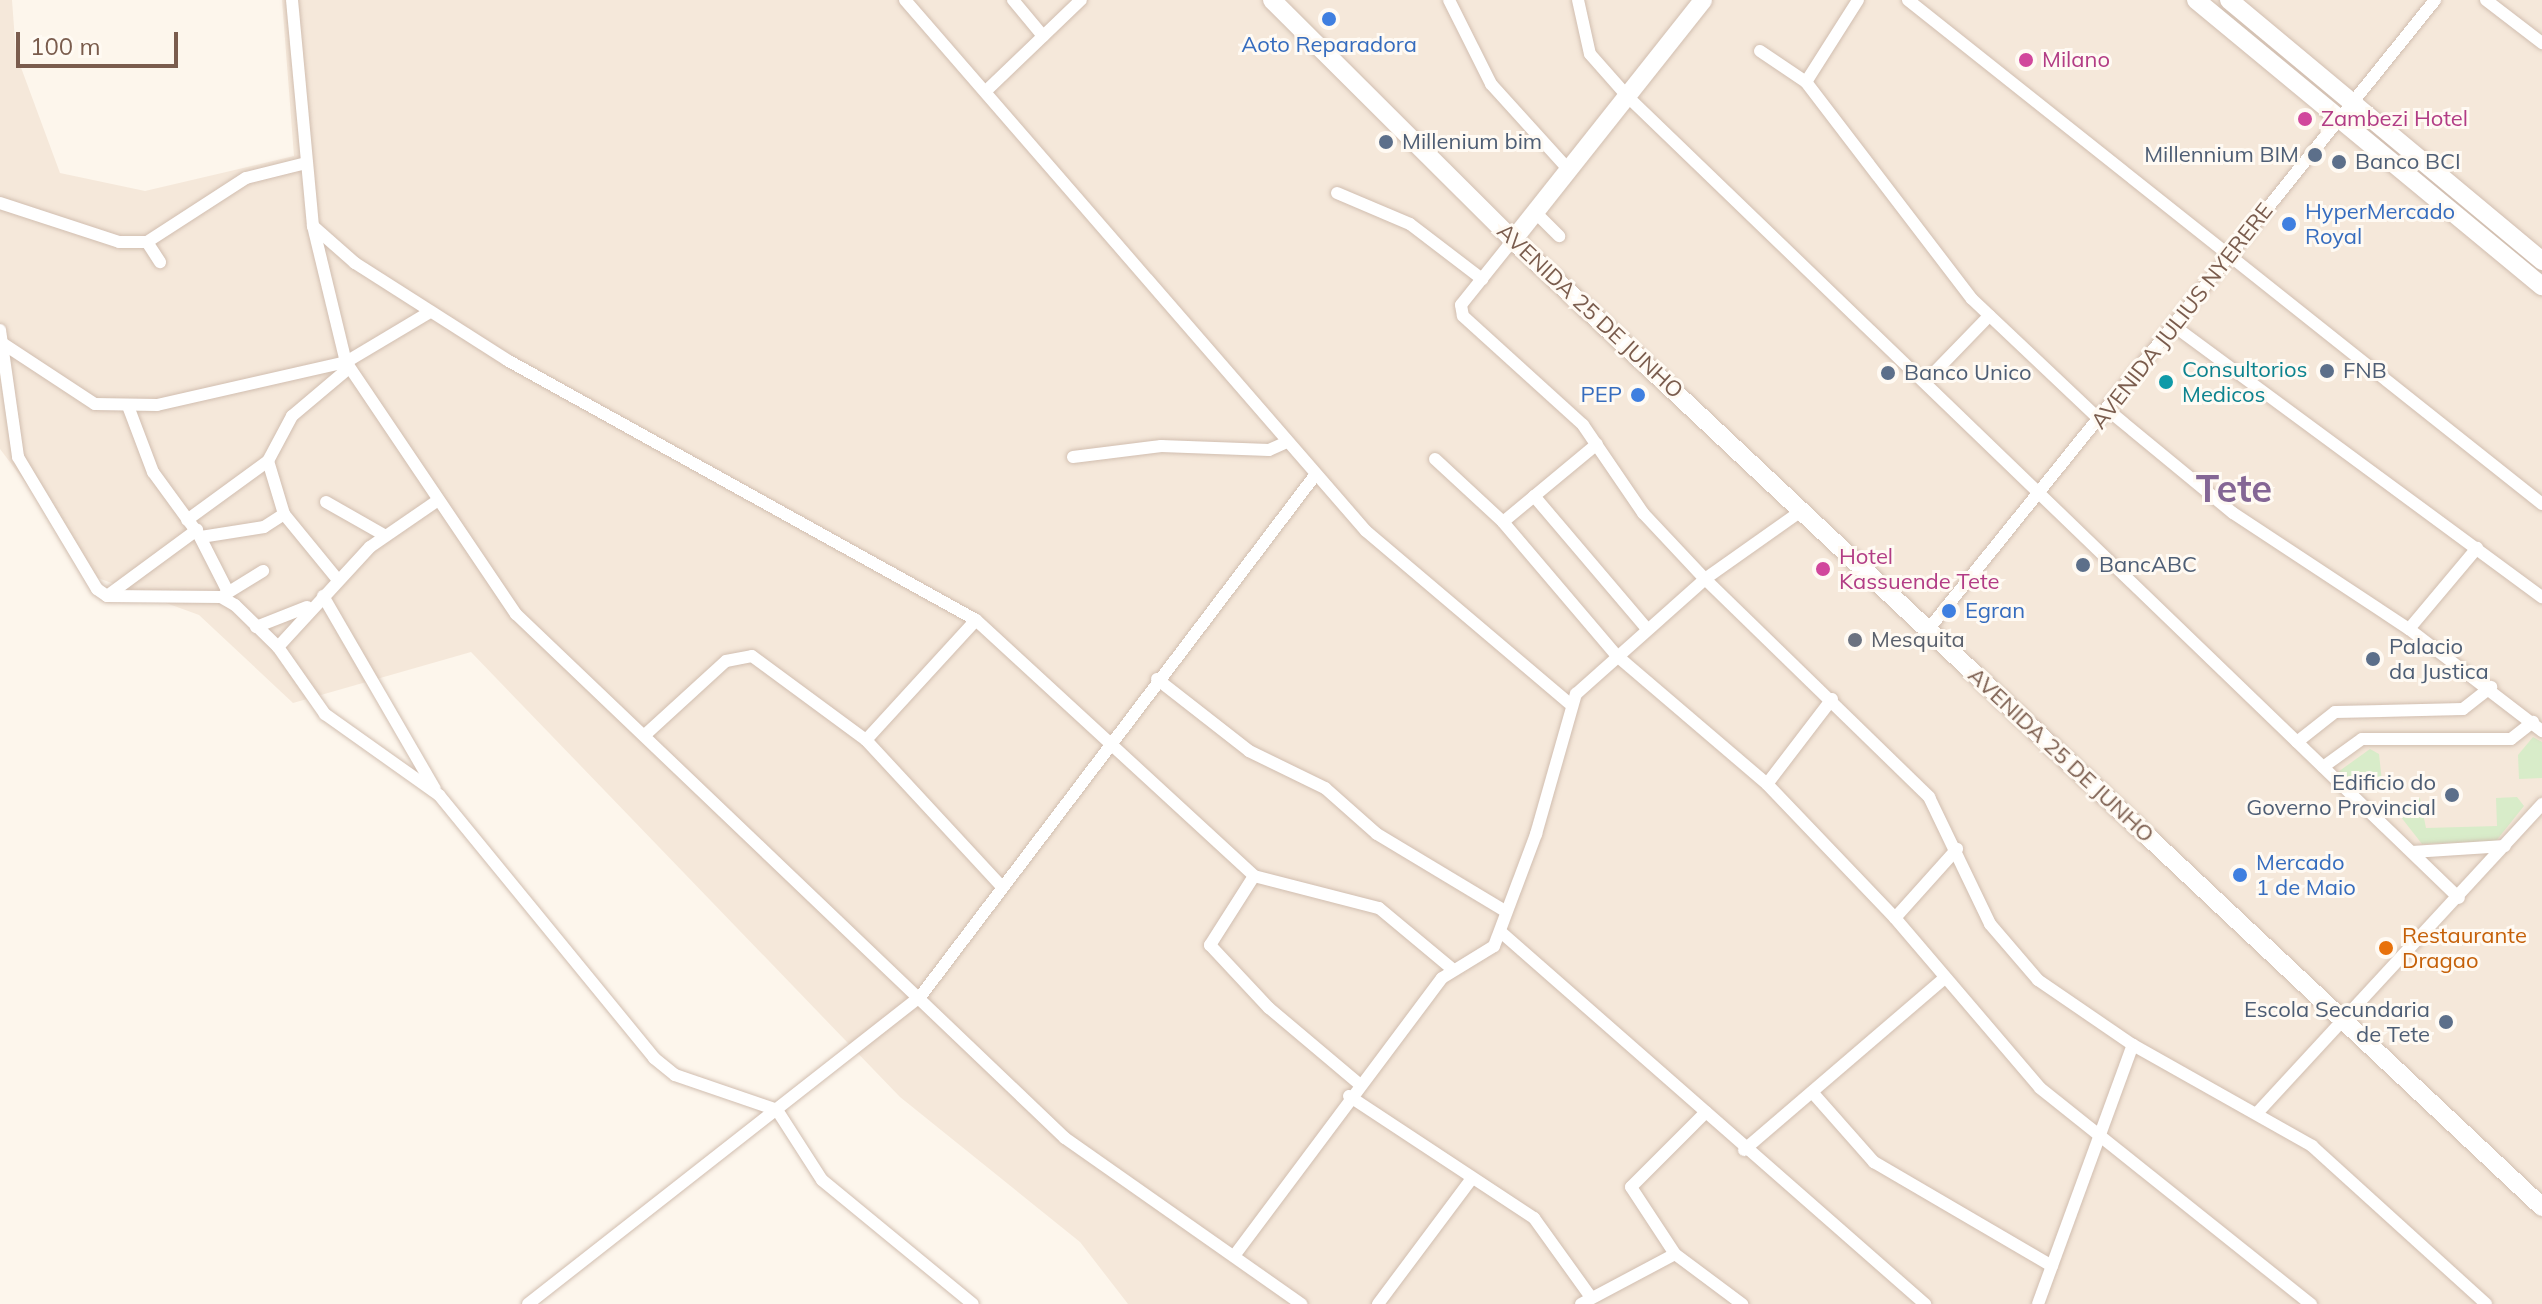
<!DOCTYPE html>
<style>
body{margin:0}
#map{position:relative;width:2542px;height:1304px;overflow:hidden;background:#fdf6ec;font-family:Mulish,sans-serif}
div>[style]{position:absolute}
.residential>*{inset:0;background:#f5e8da}
.green>*{inset:0;background:#d8ecc9}
.roads{filter:drop-shadow(0 0 2px #d1beb0) drop-shadow(0 0 2px #d1beb0)}
.street>*{height:12px;margin:-6px;padding:0 6px;transform-origin:6px;border-radius:6px;background:#fff}
.secondary>*{height:18px;margin:-9px;padding:0 9px;transform-origin:9px;border-radius:9px;background:#fff}
.dots>*{width:22px;height:22px;translate:-50% -50%;box-sizing:border-box;border:4px solid #fffaf3;border-radius:50%}
span{translate:-50% -50%;white-space:nowrap;text-align:center;line-height:1.15;-webkit-text-stroke:6px #fffaf3;paint-order:stroke}
.shop-label{font-size:22px;color:#366cbe}
.left{translate:0 -50%;text-align:left}
.right{translate:-100% -50%;text-align:right}
.hotel-label{font-size:22px;color:#b23c85}
.service-label{font-size:22px;color:#4e5e75}
.street-label{font-size:22px;color:#7a5c4d}
.culture-label{font-size:22px;color:#0d838f}
.worship-label{font-size:22px;color:#5b616d}
.food-label{font-size:22px;color:#c56008}
.town-label{font-size:38px;color:#846695;font-weight:700}
.scale{position:absolute;left:16px;top:32px;width:162px;height:36px;box-sizing:border-box;border:4px solid #7a5c4d;border-top:0;padding-left:10px;font-size:24px;line-height:28px;white-space:nowrap;color:#7a5c4d;-webkit-text-stroke:6px #fffaf3;paint-order:stroke}
</style>
<div id="map">
<div class="residential">
<div style="clip-path:polygon(0 0,12px 0,16px 54px,60px 173px,145px 191px,294px 156px,282px 0,2542px 0,2542px 1304px,1128px 1304px,1080px 1242px,900px 1097px,471px 652px,293px 703px,199px 615px,98px 578px,0 449px)"></div>
</div>
<div class="green">
<div style="clip-path:polygon(2533px 737px,2542px 742px,2542px 778px,2519px 779px,2518px 755px)"></div>
<div style="clip-path:polygon(2370px 749px,2379px 754px,2383px 791px,2357px 792px,2338px 772px)"></div>
<div style="clip-path:polygon(2517px 797px,2524px 806px,2496px 841px,2422px 844px,2397px 812px,2420px 798px,2426px 828px,2497px 826px,2496px 798px)"></div>
</div>
<div class="roads">
<div class="street">
<div style="left:292px;top:0;width:227px;rotate:84.7deg"></div>
<div style="left:313px;top:226px;width:140px;rotate:76.4deg"></div>
<div style="left:346px;top:362px;width:304px;rotate:56deg"></div>
<div style="left:516px;top:614px;width:759px;rotate:43.67deg"></div>
<div style="left:1065px;top:1138px;width:289px;rotate:35.1deg"></div>
<div style="left:905px;top:0;width:703px;rotate:49.04deg"></div>
<div style="left:1366px;top:531px;width:266px;rotate:40.3deg"></div>
<div style="left:1013px;top:0;width:47px;rotate:50.2deg"></div>
<div style="left:1449px;top:0;width:94px;rotate:63.4deg"></div>
<div style="left:1491px;top:84px;width:118px;rotate:47.8deg"></div>
<div style="left:1578px;top:0;width:55px;rotate:77.5deg"></div>
<div style="left:1590px;top:54px;width:57px;rotate:48.5deg"></div>
<div style="left:1628px;top:97px;width:1154px;rotate:43.95deg"></div>
<div style="left:1908px;top:0;width:810px;rotate:38.48deg"></div>
<div style="left:2486px;top:0;width:71px;rotate:37.5deg"></div>
<div style="left:1760px;top:51px;width:55px;rotate:34deg"></div>
<div style="left:1806px;top:82px;width:273px;rotate:52.6deg"></div>
<div style="left:1972px;top:299px;width:176px;rotate:43.4deg"></div>
<div style="left:1806px;top:82px;width:97px;rotate:-57.6deg"></div>
<div style="left:987px;top:90px;width:130px;rotate:-43.8deg"></div>
<div style="left:1337px;top:193px;width:79px;rotate:23deg"></div>
<div style="left:1410px;top:224px;width:91px;rotate:37.4deg"></div>
<div style="left:0;top:203px;width:125px;rotate:18.1deg"></div>
<div style="left:119px;top:242px;width:28px"></div>
<div style="left:147px;top:242px;width:118px;rotate:-32.9deg"></div>
<div style="left:246px;top:178px;width:62px;rotate:-14deg"></div>
<div style="left:1536px;top:213px;width:33px;rotate:45deg"></div>
<div style="left:313px;top:226px;width:56px;rotate:41.4deg"></div>
<div style="left:355px;top:263px;width:180px;rotate:32.5deg"></div>
<div style="left:507px;top:360px;width:536px;rotate:29deg"></div>
<div style="left:976px;top:620px;width:378px;rotate:42.6deg"></div>
<div style="left:1254px;top:876px;width:129px;rotate:14.4deg"></div>
<div style="left:1379px;top:908px;width:94px;rotate:39.8deg"></div>
<div style="left:1513px;top:240px;width:83px;rotate:128.7deg"></div>
<div style="left:1461px;top:305px;width:11px;rotate:80deg"></div>
<div style="left:1463px;top:316px;width:162px;rotate:42.2deg"></div>
<div style="left:1583px;top:425px;width:107px;rotate:55.7deg"></div>
<div style="left:1643px;top:513px;width:91px;rotate:46.8deg"></div>
<div style="left:1705px;top:579px;width:313px;rotate:44.2deg"></div>
<div style="left:1929px;top:797px;width:141px;rotate:64.3deg"></div>
<div style="left:1990px;top:924px;width:74px;rotate:49.4deg"></div>
<div style="left:2038px;top:980px;width:115px;rotate:34.4deg"></div>
<div style="left:2133px;top:1045px;width:206px;rotate:29.4deg"></div>
<div style="left:2312px;top:1146px;width:235px;rotate:42.2deg"></div>
<div style="left:147px;top:242px;width:24px;rotate:57deg"></div>
<div style="left:2174px;top:326px;width:457px;rotate:36.4deg"></div>
<div style="left:0;top:330px;width:128px;rotate:81.9deg"></div>
<div style="left:18px;top:457px;width:154px;rotate:59.1deg"></div>
<div style="left:97px;top:589px;width:12px;rotate:35deg"></div>
<div style="left:107px;top:596px;width:114px;rotate:0.5deg"></div>
<div style="left:221px;top:597px;width:16px;rotate:30deg"></div>
<div style="left:235px;top:605px;width:60px;rotate:44.3deg"></div>
<div style="left:278px;top:647px;width:82px;rotate:55deg"></div>
<div style="left:325px;top:714px;width:140px;rotate:35.4deg"></div>
<div style="left:439px;top:795px;width:340px;rotate:50.7deg"></div>
<div style="left:654px;top:1058px;width:27px;rotate:39deg"></div>
<div style="left:675px;top:1075px;width:108px;rotate:18.9deg"></div>
<div style="left:777px;top:1110px;width:83px;rotate:57.3deg"></div>
<div style="left:822px;top:1180px;width:195px;rotate:39.4deg"></div>
<div style="left:2px;top:343px;width:111px;rotate:33.3deg"></div>
<div style="left:95px;top:404px;width:62px;rotate:0.9deg"></div>
<div style="left:157px;top:405px;width:194px;rotate:-12.8deg"></div>
<div style="left:346px;top:362px;width:98px;rotate:-30.8deg"></div>
<div style="left:1926px;top:381px;width:91px;rotate:-45.9deg"></div>
<div style="left:128px;top:406px;width:71px;rotate:69.3deg"></div>
<div style="left:153px;top:472px;width:78px;rotate:53.9deg"></div>
<div style="left:199px;top:535px;width:64px;rotate:63deg"></div>
<div style="left:2108px;top:410px;width:162px;rotate:39.5deg"></div>
<div style="left:2233px;top:513px;width:211px;rotate:33.4deg"></div>
<div style="left:2409px;top:629px;width:168px;rotate:37.5deg"></div>
<div style="left:1073px;top:457px;width:89px;rotate:-7.1deg"></div>
<div style="left:1161px;top:446px;width:108px;rotate:2.1deg"></div>
<div style="left:1269px;top:450px;width:20px;rotate:-24deg"></div>
<div style="left:1435px;top:459px;width:93px;rotate:42.8deg"></div>
<div style="left:1503px;top:522px;width:175px;rotate:49.6deg"></div>
<div style="left:1616px;top:655px;width:199px;rotate:40.5deg"></div>
<div style="left:1767px;top:784px;width:185px;rotate:46.3deg"></div>
<div style="left:1895px;top:918px;width:223px;rotate:49.5deg"></div>
<div style="left:2040px;top:1088px;width:347px;rotate:38.6deg"></div>
<div style="left:1534px;top:496px;width:175px;rotate:49.6deg"></div>
<div style="left:326px;top:502px;width:67px;rotate:29.6deg"></div>
<div style="left:187px;top:520px;width:100px;rotate:-36.1deg"></div>
<div style="left:1503px;top:522px;width:122px;rotate:-39.7deg"></div>
<div style="left:201px;top:537px;width:64px;rotate:-9deg"></div>
<div style="left:264px;top:527px;width:24px;rotate:-33deg"></div>
<div style="left:338px;top:580px;width:85px;rotate:-129.3deg"></div>
<div style="left:284px;top:514px;width:55px;rotate:-106.8deg"></div>
<div style="left:268px;top:461px;width:51px;rotate:-61.9deg"></div>
<div style="left:292px;top:416px;width:75px;rotate:-40.1deg"></div>
<div style="left:224px;top:595px;width:46px;rotate:-31.6deg"></div>
<div style="left:107px;top:596px;width:112px;rotate:-36.3deg"></div>
<div style="left:323px;top:596px;width:223px;rotate:59.9deg"></div>
<div style="left:256px;top:627px;width:55px;rotate:-21.4deg"></div>
<div style="left:2409px;top:629px;width:106px;rotate:-50deg"></div>
<div style="left:1927px;top:631px;width:810px;rotate:-51.16deg"></div>
<div style="left:278px;top:647px;width:136px;rotate:-47.4deg"></div>
<div style="left:370px;top:547px;width:78px;rotate:-34.5deg"></div>
<div style="left:1157px;top:679px;width:117px;rotate:38deg"></div>
<div style="left:1249px;top:751px;width:85px;rotate:26deg"></div>
<div style="left:1325px;top:788px;width:69px;rotate:41.5deg"></div>
<div style="left:1377px;top:834px;width:149px;rotate:31deg"></div>
<div style="left:646px;top:734px;width:108px;rotate:-42.4deg"></div>
<div style="left:726px;top:661px;width:26px;rotate:-11deg"></div>
<div style="left:752px;top:656px;width:142px;rotate:36.4deg"></div>
<div style="left:866px;top:740px;width:200px;rotate:47.2deg"></div>
<div style="left:866px;top:740px;width:163px;rotate:-47.5deg"></div>
<div style="left:2297px;top:742px;width:48px;rotate:-38.3deg"></div>
<div style="left:2335px;top:712px;width:128px;rotate:-1.3deg"></div>
<div style="left:2463px;top:709px;width:36px;rotate:-38deg"></div>
<div style="left:2323px;top:767px;width:48px;rotate:-35.7deg"></div>
<div style="left:2362px;top:739px;width:149px"></div>
<div style="left:2511px;top:739px;width:28px;rotate:-38deg"></div>
<div style="left:1767px;top:784px;width:107px;rotate:-52.6deg"></div>
<div style="left:2412px;top:852px;width:93px;rotate:-3.7deg"></div>
<div style="left:1254px;top:876px;width:82px;rotate:122.5deg"></div>
<div style="left:1210px;top:945px;width:86px;rotate:46.9deg"></div>
<div style="left:1269px;top:1008px;width:116px;rotate:40.1deg"></div>
<div style="left:1895px;top:918px;width:93px;rotate:-48.1deg"></div>
<div style="left:1502px;top:933px;width:563px;rotate:41.25deg"></div>
<div style="left:1812px;top:1092px;width:94px;rotate:48.5deg"></div>
<div style="left:1874px;top:1162px;width:206px;rotate:30.3deg"></div>
<div style="left:1349px;top:1096px;width:222px;rotate:33.4deg"></div>
<div style="left:1534px;top:1218px;width:96px;rotate:54.3deg"></div>
<div style="left:2259px;top:1111px;width:418px;rotate:-47.3deg"></div>
<div style="left:1706px;top:1112px;width:106px;rotate:135deg"></div>
<div style="left:1631px;top:1187px;width:80px;rotate:56.7deg"></div>
<div style="left:1675px;top:1254px;width:84px;rotate:36.7deg"></div>
<div style="left:1744px;top:1150px;width:265px;rotate:-40.6deg"></div>
<div style="left:1234px;top:1256px;width:347px;rotate:-53.2deg"></div>
<div style="left:1442px;top:978px;width:61px;rotate:-31.6deg"></div>
<div style="left:1494px;top:946px;width:120px;rotate:-69.4deg"></div>
<div style="left:1536px;top:834px;width:146px;rotate:-74.1deg"></div>
<div style="left:1576px;top:694px;width:173px;rotate:-41.7deg"></div>
<div style="left:1705px;top:579px;width:118px;rotate:-35.3deg"></div>
<div style="left:528px;top:1304px;width:498px;rotate:-38.1deg"></div>
<div style="left:920px;top:997px;width:656px;rotate:-52.87deg"></div>
<div style="left:1378px;top:1304px;width:154px;rotate:-53.2deg"></div>
<div style="left:1581px;top:1304px;width:106px;rotate:-28deg"></div>
<div style="left:2038px;top:1304px;width:276px;rotate:-69.9deg"></div>
</div>
<div class="secondary">
<div style="left:1272px;top:0;width:340px;rotate:44.9deg"></div>
<div style="left:1513px;top:240px;width:1412px;rotate:43.22deg"></div>
<div style="left:2196px;top:0;width:449px;rotate:39.6deg"></div>
<div style="left:2229px;top:0;width:408px;rotate:39.8deg"></div>
<div style="left:1513px;top:240px;width:306px;rotate:-51.6deg"></div>
</div>
</div>
<div class="dots">
<div style="left:1329px;top:19px;background:#3f7fe0"></div>
<div style="left:2026px;top:60px;background:#d1479c"></div>
<div style="left:2305px;top:119px;background:#d1479c"></div>
<div style="left:1386px;top:142px;background:#5c6f8a"></div>
<div style="left:2315px;top:155px;background:#5c6f8a"></div>
<div style="left:2339px;top:162px;background:#5c6f8a"></div>
<div style="left:2289px;top:224px;background:#3f7fe0"></div>
<div style="left:2327px;top:371px;background:#5c6f8a"></div>
<div style="left:1888px;top:373px;background:#5c6f8a"></div>
<div style="left:2166px;top:382px;background:#0f9aa8"></div>
<div style="left:1638px;top:395px;background:#3f7fe0"></div>
<div style="left:2083px;top:565px;background:#5c6f8a"></div>
<div style="left:1823px;top:569px;background:#d1479c"></div>
<div style="left:1949px;top:611px;background:#3f7fe0"></div>
<div style="left:1855px;top:640px;background:#6b7280"></div>
<div style="left:2373px;top:659px;background:#5c6f8a"></div>
<div style="left:2452px;top:795px;background:#5c6f8a"></div>
<div style="left:2240px;top:875px;background:#3f7fe0"></div>
<div style="left:2386px;top:948px;background:#e8710a"></div>
<div style="left:2446px;top:1022px;background:#5c6f8a"></div>
</div>
<div class="shop-label">
<span style="left:1329px;top:45px">Aoto Reparadora</span>
<span class="left" style="left:2305px;top:224px">HyperMercado<br>Royal</span>
<span class="right" style="left:1622px;top:395px">PEP</span>
<span class="left" style="left:1965px;top:611px">Egran</span>
<span class="left" style="left:2256px;top:875px">Mercado<br>1 de Maio</span>
</div>
<div class="hotel-label">
<span class="left" style="left:2042px;top:60px">Milano</span>
<span class="left" style="left:2321px;top:119px">Zambezi Hotel</span>
<span class="left" style="left:1839px;top:569px">Hotel<br>Kassuende Tete</span>
</div>
<div class="service-label">
<span class="left" style="left:1402px;top:142px">Millenium bim</span>
<span class="right" style="left:2299px;top:155px">Millennium BIM</span>
<span class="left" style="left:2355px;top:162px">Banco BCI</span>
<span class="left" style="left:2343px;top:371px">FNB</span>
<span class="left" style="left:1904px;top:373px">Banco Unico</span>
<span class="left" style="left:2099px;top:565px">BancABC</span>
<span class="left" style="left:2389px;top:659px">Palacio<br>da Justica</span>
<span class="right" style="left:2436px;top:795px">Edificio do<br>Governo Provincial</span>
<span class="right" style="left:2430px;top:1022px">Escola Secundaria<br>de Tete</span>
</div>
<div class="street-label">
<span style="left:1590px;top:311px;rotate:43deg">AVENIDA 25 DE JUNHO</span>
<span style="left:2182px;top:316px;rotate:-52deg">AVENIDA JULIUS NYERERE</span>
<span style="left:2061px;top:755px;rotate:43deg">AVENIDA 25 DE JUNHO</span>
</div>
<div class="culture-label">
<span class="left" style="left:2182px;top:382px">Consultorios<br>Medicos</span>
</div>
<div class="worship-label">
<span class="left" style="left:1871px;top:640px">Mesquita</span>
</div>
<div class="food-label">
<span class="left" style="left:2402px;top:948px">Restaurante<br>Dragao</span>
</div>
<div class="town-label">
<span style="left:2234px;top:489px">Tete</span>
</div>
<div class="scale">100 m</div>
</div>
